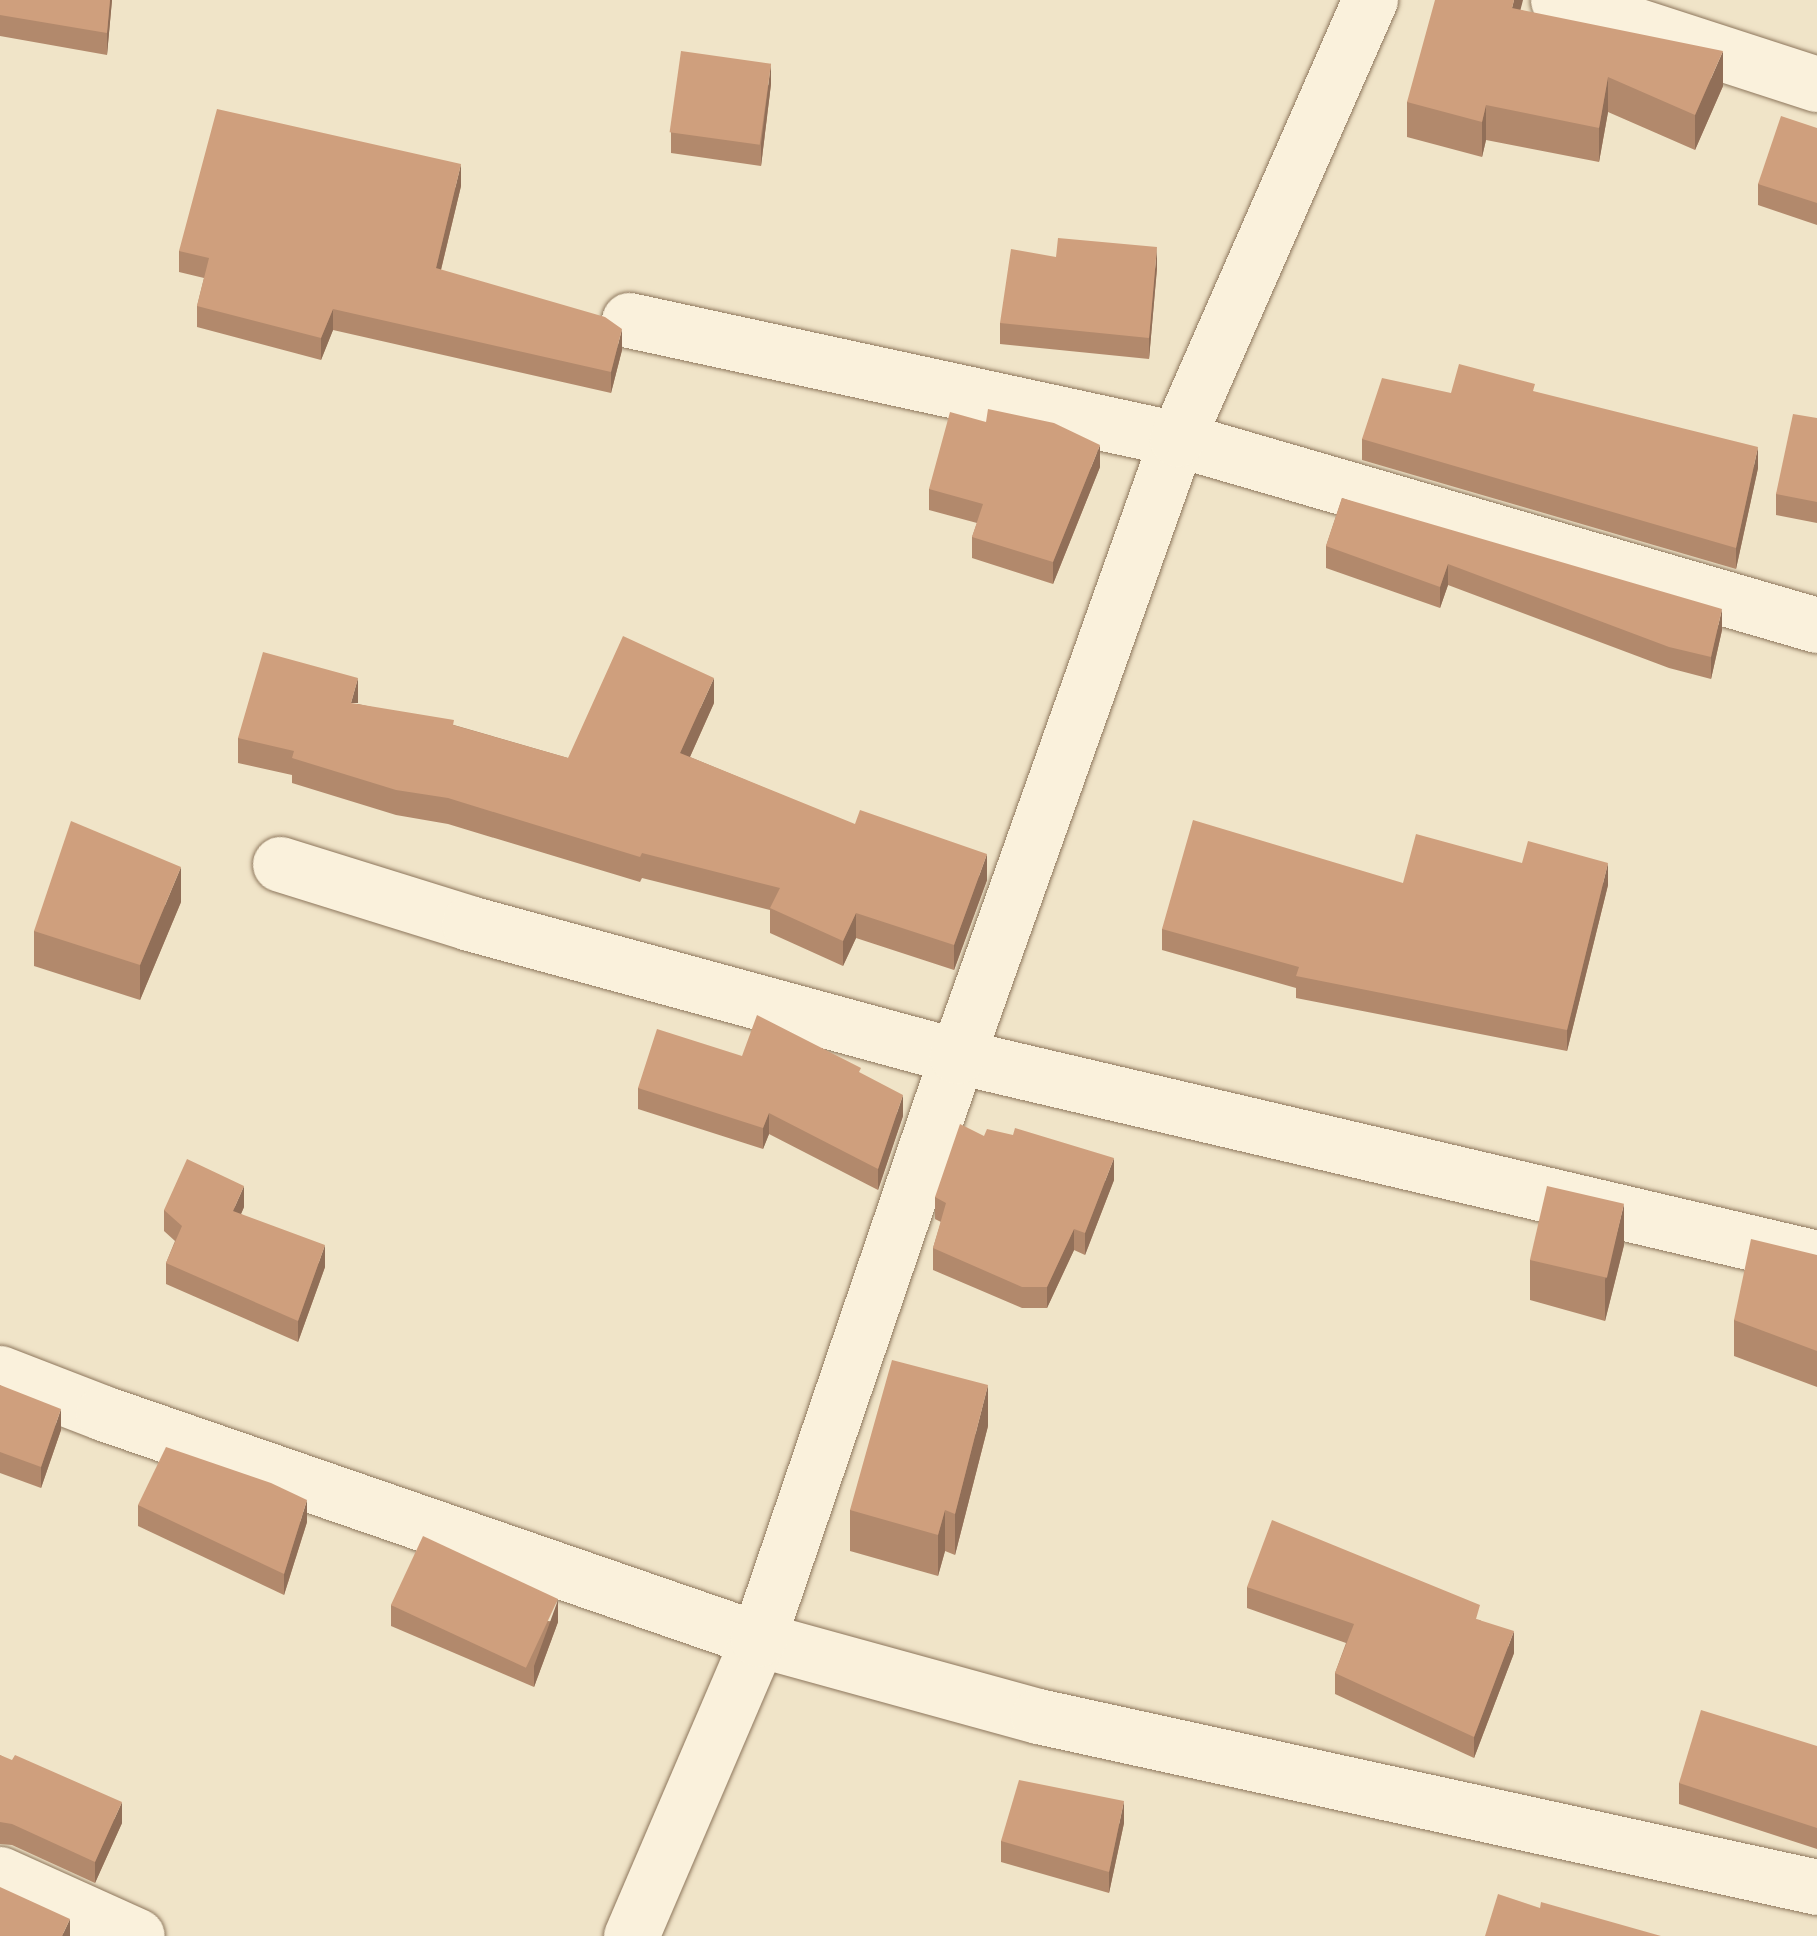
<!DOCTYPE html>
<style>
body{margin:0}
#map{position:relative;width:1817px;height:1936px;overflow:hidden;background:#f0e4c8;font-family:Georgia,serif}
div>[style]{position:absolute}
.roads{filter:drop-shadow(0 0 2px #8d765c) drop-shadow(0 0 2px #8d765c)}
.minor>*{height:55px;margin:-27.5px;padding:0 27.5px;transform-origin:27.5px;border-radius:27.5px;background:#faf1dc}
.wall>*{inset:0;background:#b2896c}
.shaded-wall>*{inset:0;background:#916f58}
.building>*{inset:0;background:#cf9f7d;transform-origin:0 0}
span{translate:-50% -50%;white-space:nowrap;text-align:center;line-height:1.15;-webkit-text-stroke:10px #f7eed8;paint-order:stroke}
</style>
<div id="map">
<div class="roads">
<div class="minor">
<div style="left:1558px;top:0;width:272px;rotate:18deg"></div>
<div style="left:629px;top:320px;width:561px;rotate:12.25deg"></div>
<div style="left:1177px;top:439px;width:666px;rotate:16.21deg"></div>
<div style="left:280px;top:864px;width:198px;rotate:17.3deg"></div>
<div style="left:469px;top:923px;width:506px;rotate:15.25deg"></div>
<div style="left:957px;top:1056px;width:883px;rotate:13.22deg"></div>
<div style="left:0;top:1373px;width:110px;rotate:21.2deg"></div>
<div style="left:103px;top:1413px;width:693px;rotate:19.04deg"></div>
<div style="left:758px;top:1639px;width:290px;rotate:15.4deg"></div>
<div style="left:1038px;top:1716px;width:798px;rotate:12.38deg"></div>
<div style="left:0;top:1874px;width:150px;rotate:24.3deg"></div>
<div style="left:631px;top:1936px;width:323px;rotate:-66.8deg"></div>
<div style="left:758px;top:1639px;width:616px;rotate:-71.15deg"></div>
<div style="left:957px;top:1056px;width:655px;rotate:-70.38deg"></div>
<div style="left:1177px;top:439px;width:480px;rotate:-66.3deg"></div>
</div>
</div>
<div class="wall">
<div style="clip-path:polygon(0 0,112px 0,107px 55px,0 36px)"></div>
<div style="clip-path:polygon(1521px 10px,1723px 86px,1695px 150px,1608px 112px,1599px 162px,1486px 140px,1482px 157px,1407px 137px,1407px 102px)"></div>
<div style="clip-path:polygon(771px 84px,761px 166px,671px 153px,671px 132px)"></div>
<div style="clip-path:polygon(1817px 128px,1817px 225px,1758px 205px,1758px 184px)"></div>
<div style="clip-path:polygon(461px 186px,441px 270px,622px 350px,611px 393px,333px 330px,321px 360px,197px 327px,197px 306px,204px 278px,179px 272px,179px 251px)"></div>
<div style="clip-path:polygon(1157px 268px,1149px 359px,1000px 344px,1000px 323px)"></div>
<div style="clip-path:polygon(1535px 392px,1758px 468px,1736px 569px,1362px 460px,1362px 439px,1451px 393px)"></div>
<div style="clip-path:polygon(1817px 418px,1817px 523px,1776px 515px,1776px 494px)"></div>
<div style="clip-path:polygon(1100px 467px,1053px 584px,972px 558px,972px 537px,977px 523px,929px 510px,929px 489px)"></div>
<div style="clip-path:polygon(1342px 498px,1722px 630px,1711px 679px,1669px 668px,1448px 585px,1440px 608px,1326px 568px,1326px 546px)"></div>
<div style="clip-path:polygon(714px 703px,690px 757px,987px 880px,954px 970px,856px 938px,843px 966px,770px 933px,770px 910px,642px 878px,640px 882px,448px 824px,396px 815px,292px 783px,292px 775px,238px 763px,238px 738px,358px 704px,454px 725px,568px 758px)"></div>
<div style="clip-path:polygon(1522px 863px,1608px 885px,1567px 1051px,1296px 998px,1296px 988px,1162px 950px,1162px 929px,1403px 883px)"></div>
<div style="clip-path:polygon(181px 902px,140px 1000px,34px 966px,34px 931px)"></div>
<div style="clip-path:polygon(742px 1056px,903px 1116px,878px 1190px,769px 1134px,763px 1149px,638px 1109px,638px 1088px)"></div>
<div style="clip-path:polygon(1114px 1180px,1085px 1255px,1074px 1250px,1047px 1308px,1022px 1308px,933px 1270px,933px 1248px,941px 1222px,935px 1219px,935px 1197px)"></div>
<div style="clip-path:polygon(244px 1207px,241px 1214px,325px 1267px,298px 1342px,166px 1284px,166px 1263px,175px 1241px,164px 1231px,164px 1210px)"></div>
<div style="clip-path:polygon(1624px 1245px,1605px 1321px,1530px 1300px,1530px 1260px)"></div>
<div style="clip-path:polygon(1817px 1255px,1817px 1387px,1734px 1356px,1734px 1320px)"></div>
<div style="clip-path:polygon(0 1385px,61px 1430px,41px 1488px,0 1473px)"></div>
<div style="clip-path:polygon(988px 1426px,955px 1555px,945px 1551px,938px 1576px,850px 1551px,850px 1510px)"></div>
<div style="clip-path:polygon(138px 1505px,307px 1522px,284px 1595px,138px 1526px)"></div>
<div style="clip-path:polygon(1247px 1587px,1480px 1620px,1514px 1653px,1474px 1758px,1335px 1694px,1335px 1673px,1346px 1643px,1247px 1608px)"></div>
<div style="clip-path:polygon(391px 1605px,558px 1622px,534px 1687px,391px 1626px)"></div>
<div style="clip-path:polygon(1817px 1746px,1817px 1849px,1679px 1804px,1679px 1783px)"></div>
<div style="clip-path:polygon(0 1755px,122px 1823px,95px 1883px,12px 1845px,0 1844px)"></div>
<div style="clip-path:polygon(1124px 1823px,1109px 1893px,1001px 1862px,1001px 1841px)"></div>
</div>
<div class="shaded-wall">
<div style="clip-path:polygon(110px 0,112px 0,107px 55px,107px 33px)"></div>
<div style="clip-path:polygon(1514px 0,1523px 0,1512px 43px,1512px 8px)"></div>
<div style="clip-path:polygon(1723px 51px,1723px 86px,1695px 150px,1695px 115px)"></div>
<div style="clip-path:polygon(771px 63px,771px 84px,761px 166px,761px 144px)"></div>
<div style="clip-path:polygon(1608px 77px,1608px 112px,1599px 162px,1599px 128px)"></div>
<div style="clip-path:polygon(1486px 105px,1486px 140px,1482px 157px,1482px 122px)"></div>
<div style="clip-path:polygon(461px 164px,461px 186px,436px 290px,436px 268px)"></div>
<div style="clip-path:polygon(1157px 247px,1157px 268px,1149px 359px,1149px 338px)"></div>
<div style="clip-path:polygon(333px 309px,333px 330px,321px 360px,321px 338px)"></div>
<div style="clip-path:polygon(622px 329px,622px 350px,611px 393px,611px 372px)"></div>
<div style="clip-path:polygon(1100px 445px,1100px 467px,1053px 584px,1053px 562px)"></div>
<div style="clip-path:polygon(1758px 447px,1758px 468px,1736px 569px,1736px 548px)"></div>
<div style="clip-path:polygon(1448px 564px,1448px 585px,1440px 608px,1440px 587px)"></div>
<div style="clip-path:polygon(1722px 609px,1722px 630px,1711px 679px,1711px 657px)"></div>
<div style="clip-path:polygon(358px 678px,358px 703px,351px 703px)"></div>
<div style="clip-path:polygon(714px 678px,714px 703px,680px 779px,680px 753px)"></div>
<div style="clip-path:polygon(987px 854px,987px 880px,954px 970px,954px 945px)"></div>
<div style="clip-path:polygon(1608px 863px,1608px 885px,1567px 1051px,1567px 1030px)"></div>
<div style="clip-path:polygon(181px 867px,181px 902px,140px 1000px,140px 965px)"></div>
<div style="clip-path:polygon(856px 913px,856px 938px,843px 966px,843px 941px)"></div>
<div style="clip-path:polygon(903px 1095px,903px 1116px,878px 1190px,878px 1169px)"></div>
<div style="clip-path:polygon(769px 1113px,769px 1134px,763px 1149px,763px 1128px)"></div>
<div style="clip-path:polygon(1114px 1158px,1114px 1180px,1085px 1255px,1085px 1233px)"></div>
<div style="clip-path:polygon(244px 1186px,244px 1207px,233px 1232px,233px 1211px)"></div>
<div style="clip-path:polygon(1624px 1204px,1624px 1245px,1605px 1321px,1605px 1280px)"></div>
<div style="clip-path:polygon(1074px 1229px,1074px 1250px,1047px 1308px,1047px 1287px)"></div>
<div style="clip-path:polygon(325px 1245px,325px 1267px,298px 1342px,298px 1321px)"></div>
<div style="clip-path:polygon(988px 1385px,988px 1426px,955px 1555px,955px 1514px)"></div>
<div style="clip-path:polygon(61px 1409px,61px 1430px,41px 1488px,41px 1467px)"></div>
<div style="clip-path:polygon(307px 1500px,307px 1522px,284px 1595px,284px 1574px)"></div>
<div style="clip-path:polygon(945px 1510px,945px 1551px,938px 1576px,938px 1535px)"></div>
<div style="clip-path:polygon(558px 1600px,558px 1622px,534px 1687px,534px 1666px)"></div>
<div style="clip-path:polygon(1514px 1631px,1514px 1653px,1474px 1758px,1474px 1737px)"></div>
<div style="clip-path:polygon(1124px 1801px,1124px 1823px,1109px 1893px,1109px 1872px)"></div>
<div style="clip-path:polygon(122px 1802px,122px 1823px,95px 1883px,95px 1862px)"></div>
<div style="clip-path:polygon(70px 1919px,70px 1936px,62px 1936px)"></div>
</div>
<div class="building">
<div style="clip-path:polygon(0 0,110px 0,107px 33px,0 15px)"></div>
<div style="clip-path:polygon(1435px 0,1514px 0,1512px 8px,1723px 51px,1695px 115px,1608px 77px,1599px 128px,1486px 105px,1482px 122px,1407px 102px)"></div>
<div style="left:681px;top:51px;width:91px;height:82px;rotate:8deg"></div>
<div style="clip-path:polygon(217px 109px,461px 164px,436px 268px,605px 317px,622px 329px,611px 372px,333px 309px,321px 338px,197px 306px,209px 258px,179px 251px)"></div>
<div style="clip-path:polygon(1781px 116px,1817px 128px,1817px 203px,1758px 184px)"></div>
<div style="clip-path:polygon(1058px 238px,1157px 247px,1149px 338px,1000px 323px,1011px 249px,1056px 257px)"></div>
<div style="clip-path:polygon(1459px 364px,1535px 384px,1533px 391px,1758px 447px,1736px 548px,1362px 439px,1382px 378px,1451px 393px)"></div>
<div style="clip-path:polygon(988px 409px,1054px 423px,1100px 445px,1053px 562px,972px 537px,983px 504px,929px 489px,950px 412px,986px 422px)"></div>
<div style="clip-path:polygon(1793px 414px,1817px 418px,1817px 502px,1776px 494px)"></div>
<div style="clip-path:polygon(1342px 498px,1722px 609px,1711px 657px,1669px 647px,1448px 564px,1440px 587px,1326px 546px)"></div>
<div style="clip-path:polygon(623px 636px,714px 678px,680px 753px,855px 824px,860px 810px,987px 854px,954px 945px,856px 913px,843px 941px,770px 908px,780px 888px,642px 853px,640px 857px,448px 798px,396px 790px,292px 758px,294px 751px,238px 738px,263px 652px,358px 678px,351px 703px,454px 720px,453px 725px,568px 758px)"></div>
<div style="clip-path:polygon(1193px 820px,1403px 883px,1416px 834px,1522px 863px,1528px 841px,1608px 863px,1567px 1030px,1296px 976px,1299px 967px,1162px 929px)"></div>
<div style="clip-path:polygon(71px 821px,181px 867px,140px 965px,34px 931px)"></div>
<div style="clip-path:polygon(757px 1015px,861px 1068px,859px 1072px,903px 1095px,878px 1169px,769px 1113px,763px 1128px,638px 1088px,657px 1029px,742px 1056px)"></div>
<div style="clip-path:polygon(960px 1124px,984px 1136px,987px 1129px,1013px 1135px,1015px 1128px,1114px 1158px,1085px 1233px,1074px 1229px,1047px 1287px,1022px 1287px,933px 1248px,946px 1203px,935px 1197px)"></div>
<div style="clip-path:polygon(187px 1159px,244px 1186px,233px 1211px,325px 1245px,298px 1321px,166px 1263px,182px 1226px,164px 1210px)"></div>
<div style="left:1547px;top:1186px;width:79px;height:76px;rotate:13deg"></div>
<div style="clip-path:polygon(1751px 1239px,1817px 1255px,1817px 1351px,1734px 1320px)"></div>
<div style="clip-path:polygon(892px 1360px,988px 1385px,955px 1514px,945px 1510px,938px 1535px,850px 1510px)"></div>
<div style="clip-path:polygon(0 1385px,61px 1409px,41px 1467px,0 1452px)"></div>
<div style="clip-path:polygon(166px 1447px,271px 1483px,307px 1500px,284px 1574px,138px 1505px)"></div>
<div style="clip-path:polygon(1272px 1520px,1480px 1605px,1476px 1619px,1514px 1631px,1474px 1737px,1335px 1673px,1354px 1624px,1247px 1587px)"></div>
<div style="left:423px;top:1536px;width:149px;height:76px;rotate:25deg"></div>
<div style="clip-path:polygon(1701px 1710px,1817px 1746px,1817px 1828px,1679px 1783px)"></div>
<div style="clip-path:polygon(0 1755px,12px 1760px,15px 1755px,122px 1802px,95px 1862px,12px 1824px,0 1822px)"></div>
<div style="clip-path:polygon(1019px 1780px,1124px 1801px,1109px 1872px,1001px 1841px)"></div>
<div style="clip-path:polygon(0 1887px,70px 1919px,62px 1936px,0 1936px)"></div>
<div style="clip-path:polygon(1498px 1894px,1540px 1908px,1541px 1902px,1661px 1936px,1485px 1936px)"></div>
</div>
</div>
